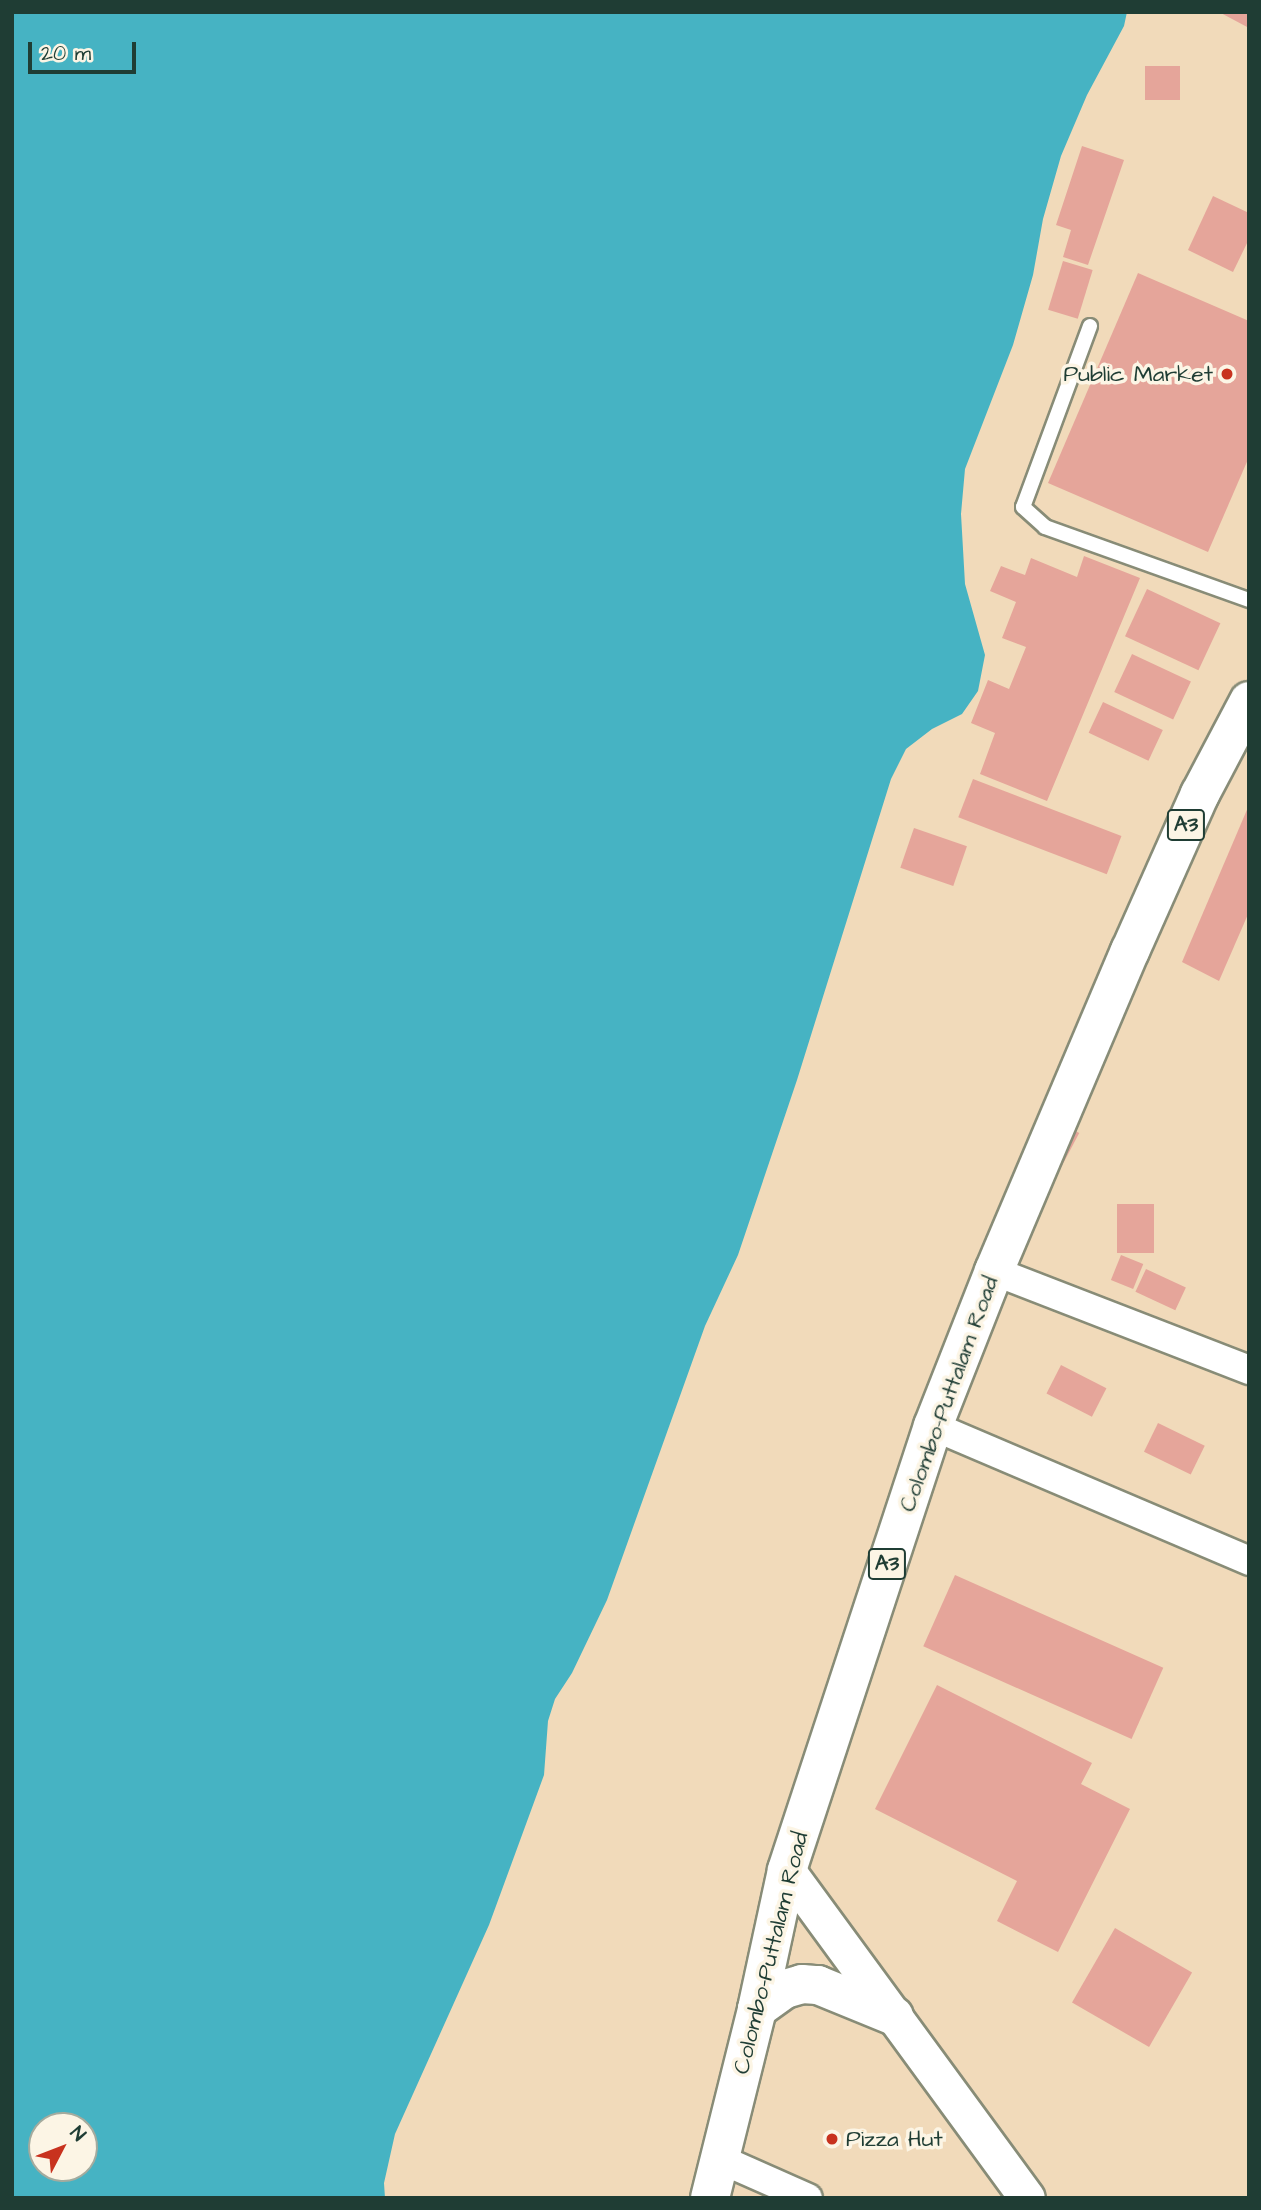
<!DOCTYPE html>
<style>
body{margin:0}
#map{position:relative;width:1261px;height:2210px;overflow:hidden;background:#f1daba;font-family:"Architects Daughter",sans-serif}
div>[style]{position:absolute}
.water>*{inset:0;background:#46b3c3}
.building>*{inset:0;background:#e5a59a;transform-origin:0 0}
.roads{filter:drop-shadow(2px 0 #888c77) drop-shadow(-2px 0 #888c77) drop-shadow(0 2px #888c77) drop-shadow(0 -2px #888c77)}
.service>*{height:14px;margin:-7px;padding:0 7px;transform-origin:7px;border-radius:7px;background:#fff}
.minor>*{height:28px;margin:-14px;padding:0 14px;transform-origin:14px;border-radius:14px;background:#fff}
.tertiary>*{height:35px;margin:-17.5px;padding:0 17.5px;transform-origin:17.5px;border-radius:17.5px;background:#fff}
.trunk>*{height:38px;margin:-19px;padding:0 19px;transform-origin:19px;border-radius:19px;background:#fff}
.dots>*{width:19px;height:19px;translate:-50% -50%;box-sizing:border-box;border:4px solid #fcf5e5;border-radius:50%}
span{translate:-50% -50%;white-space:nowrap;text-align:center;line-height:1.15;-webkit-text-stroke:7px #fcf5e5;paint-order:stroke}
.shield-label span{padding:2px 5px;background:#fcf5e5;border:2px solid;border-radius:5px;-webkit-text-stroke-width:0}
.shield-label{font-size:21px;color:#1f3d34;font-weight:700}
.poi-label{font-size:23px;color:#1f3d34}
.right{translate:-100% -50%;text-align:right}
.left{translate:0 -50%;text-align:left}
.street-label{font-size:23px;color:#1f3d34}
.frame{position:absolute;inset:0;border:14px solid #1f3d34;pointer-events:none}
.north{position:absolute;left:28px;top:2112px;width:70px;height:70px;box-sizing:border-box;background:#fcf5e5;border:2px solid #a4ab9e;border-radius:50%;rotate:48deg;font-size:19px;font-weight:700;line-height:28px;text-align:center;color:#1f3d34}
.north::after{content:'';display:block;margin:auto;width:24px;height:32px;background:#c8321e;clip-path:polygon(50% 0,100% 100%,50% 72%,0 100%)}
.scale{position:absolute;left:28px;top:42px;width:108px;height:32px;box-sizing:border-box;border:4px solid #1f3d34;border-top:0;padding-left:9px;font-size:21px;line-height:24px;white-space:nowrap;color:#1f3d34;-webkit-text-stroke:5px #fcf5e5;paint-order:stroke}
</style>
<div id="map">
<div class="water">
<i style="clip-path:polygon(evenodd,12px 12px,1127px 12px,1124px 26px,1087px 95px,1061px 156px,1043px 219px,1033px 275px,1013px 345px,965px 469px,961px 514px,965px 584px,985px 655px,978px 691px,962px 714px,932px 729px,906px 749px,891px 779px,797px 1080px,738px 1255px,705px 1326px,607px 1600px,572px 1673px,555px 1699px,548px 1721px,544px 1775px,489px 1925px,395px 2134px,384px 2183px,385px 2198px,12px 2198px,12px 12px,42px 2126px,84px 2126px,84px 2168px,42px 2168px,42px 2126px)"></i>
</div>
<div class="building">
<i style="clip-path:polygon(1219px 12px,1249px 12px,1249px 28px)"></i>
<i style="left:1145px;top:66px;width:35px;height:34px"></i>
<i style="clip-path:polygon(1082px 146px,1124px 160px,1088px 265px,1063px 257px,1071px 230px,1056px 225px)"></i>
<i style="clip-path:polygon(1213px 196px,1249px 213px,1249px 239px,1233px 272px,1188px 250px)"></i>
<i style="left:1063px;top:261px;width:31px;height:51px;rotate:17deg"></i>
<i style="clip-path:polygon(1138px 273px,1249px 321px,1249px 457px,1208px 552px,1048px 483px)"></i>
<i style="clip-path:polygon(1084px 556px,1140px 578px,1047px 801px,980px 774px,995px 733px,971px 723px,988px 680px,1009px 689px,1026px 647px,1002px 638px,1016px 602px,990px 591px,1001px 566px,1025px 575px,1031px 558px,1077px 577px)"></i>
<i style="left:1147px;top:589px;width:81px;height:52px;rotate:25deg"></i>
<i style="left:1132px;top:654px;width:65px;height:42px;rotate:25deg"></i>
<i style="left:1103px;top:702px;width:66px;height:34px;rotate:25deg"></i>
<i style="left:973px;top:779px;width:159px;height:41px;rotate:21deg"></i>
<i style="clip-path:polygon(1249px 805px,1249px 912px,1219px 981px,1182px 962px)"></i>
<i style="left:914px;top:828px;width:56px;height:42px;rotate:19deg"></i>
<i style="left:1066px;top:1126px;width:15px;height:48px;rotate:28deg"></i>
<i style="left:1117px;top:1204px;width:37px;height:49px"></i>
<i style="left:1121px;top:1255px;width:24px;height:27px;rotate:22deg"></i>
<i style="left:1146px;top:1269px;width:44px;height:25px;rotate:25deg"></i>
<i style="left:1061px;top:1365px;width:51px;height:32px;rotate:27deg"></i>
<i style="left:1158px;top:1423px;width:52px;height:32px;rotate:26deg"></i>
<i style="left:955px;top:1575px;width:228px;height:78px;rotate:24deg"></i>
<i style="clip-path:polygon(937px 1685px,1092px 1763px,1081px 1784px,1130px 1809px,1058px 1952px,997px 1921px,1017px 1881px,875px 1809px)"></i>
<i style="left:1115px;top:1928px;width:89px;height:86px;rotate:30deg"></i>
</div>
<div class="roads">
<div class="service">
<i style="left:1090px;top:326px;width:193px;rotate:110.3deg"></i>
<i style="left:1023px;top:507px;width:30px;rotate:42deg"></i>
<i style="left:1045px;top:527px;width:217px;rotate:19.7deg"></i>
</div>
<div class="minor">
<i style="left:994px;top:1271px;width:274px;rotate:21.2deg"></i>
<i style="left:933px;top:1426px;width:344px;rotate:23.1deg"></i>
<i style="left:720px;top:2159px;width:96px;rotate:23.9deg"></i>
</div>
<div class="tertiary">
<i style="left:787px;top:1870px;width:406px;rotate:53.8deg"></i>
</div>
<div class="trunk">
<i style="left:757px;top:2009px;width:34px;rotate:-36deg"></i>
<i style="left:785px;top:1989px;width:18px;rotate:-16deg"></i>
<i style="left:802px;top:1984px;width:16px;rotate:4deg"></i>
<i style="left:818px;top:1985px;width:82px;rotate:22.2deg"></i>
<i style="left:710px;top:2198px;width:195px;rotate:-76deg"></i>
<i style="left:757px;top:2009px;width:142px;rotate:-77.8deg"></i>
<i style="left:787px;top:1870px;width:467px;rotate:-71.8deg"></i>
<i style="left:933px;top:1426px;width:167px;rotate:-68.5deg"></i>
<i style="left:994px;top:1271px;width:348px;rotate:-67deg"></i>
<i style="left:1130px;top:951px;width:172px;rotate:-66deg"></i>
<i style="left:1200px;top:794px;width:105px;rotate:-62.2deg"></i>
</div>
</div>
<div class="dots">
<i style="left:1227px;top:374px;background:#c8321e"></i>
<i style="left:832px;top:2139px;background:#c8321e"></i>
</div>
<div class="shield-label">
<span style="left:1186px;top:825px">A3</span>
<span style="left:887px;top:1564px">A3</span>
</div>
<div class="poi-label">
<span class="right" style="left:1213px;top:374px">Public Market</span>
<span class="left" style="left:846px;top:2139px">Pizza Hut</span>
</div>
<div class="street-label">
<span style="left:949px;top:1394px;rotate:-70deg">Colombo-Puttalam Road</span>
<span style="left:771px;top:1953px;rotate:-76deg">Colombo-Puttalam Road</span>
</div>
<div class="frame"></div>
<div class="north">N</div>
<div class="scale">20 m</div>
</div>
